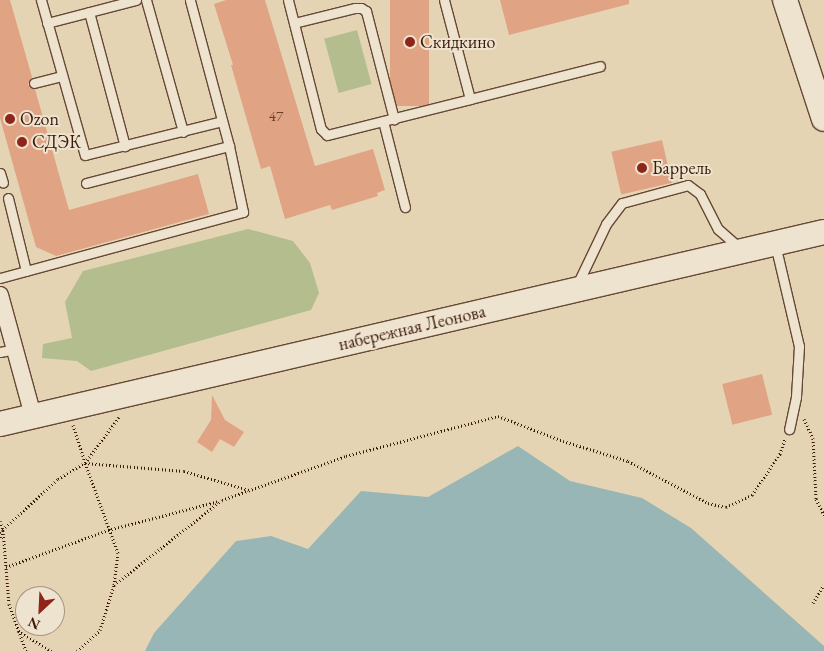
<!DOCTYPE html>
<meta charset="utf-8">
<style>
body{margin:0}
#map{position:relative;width:824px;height:651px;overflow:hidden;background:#e5d4b3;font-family:"EB Garamond",serif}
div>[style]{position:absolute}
.green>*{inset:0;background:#b3bd8e;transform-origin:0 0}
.water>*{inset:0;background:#99b6b6}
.building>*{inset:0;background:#e0a484;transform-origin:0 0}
.path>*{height:3px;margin-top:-1.5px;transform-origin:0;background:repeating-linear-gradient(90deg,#3b1a0b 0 1px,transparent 0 3.5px)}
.roads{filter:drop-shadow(1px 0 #664835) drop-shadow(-1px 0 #664835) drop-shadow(0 1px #664835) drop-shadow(0 -1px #664835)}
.service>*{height:9px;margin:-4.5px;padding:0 4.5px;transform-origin:4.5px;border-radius:4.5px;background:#eee3ce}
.minor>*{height:16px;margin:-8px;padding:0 8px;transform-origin:8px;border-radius:8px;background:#eee3ce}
.secondary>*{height:24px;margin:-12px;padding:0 12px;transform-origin:12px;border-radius:12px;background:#eee3ce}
.dots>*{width:14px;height:14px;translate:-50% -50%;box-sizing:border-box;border:2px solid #eee3ce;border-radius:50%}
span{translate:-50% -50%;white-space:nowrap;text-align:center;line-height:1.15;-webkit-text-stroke:4px #eee3ce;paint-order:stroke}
.number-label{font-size:15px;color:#643c29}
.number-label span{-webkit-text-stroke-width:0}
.poi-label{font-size:18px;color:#3b1a0b}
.left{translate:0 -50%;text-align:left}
.street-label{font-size:18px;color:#3b1a0b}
.north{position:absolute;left:15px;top:586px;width:50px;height:50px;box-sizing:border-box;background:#eee3ce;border:1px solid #a69380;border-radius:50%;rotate:205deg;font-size:14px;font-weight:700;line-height:20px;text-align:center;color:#3b1a0b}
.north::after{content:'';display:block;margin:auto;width:18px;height:22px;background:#8f2418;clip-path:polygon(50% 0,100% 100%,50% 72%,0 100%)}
</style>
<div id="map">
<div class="green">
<i style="left:357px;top:30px;width:56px;height:34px;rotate:75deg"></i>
<i style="clip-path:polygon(248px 229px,293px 241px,310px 263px,319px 293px,311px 310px,91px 371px,77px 361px,42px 358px,43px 344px,72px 338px,65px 302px,83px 271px)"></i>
</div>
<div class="water">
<i style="clip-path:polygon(518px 446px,570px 481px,642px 498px,691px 528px,824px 646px,824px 651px,145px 651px,154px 633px,236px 541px,271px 536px,308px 549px,361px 491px,428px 497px)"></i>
</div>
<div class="building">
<i style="clip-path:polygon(0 0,10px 0,32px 77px,28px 85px,35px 89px,69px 210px,198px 174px,209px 214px,56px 256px,36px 247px,0 118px)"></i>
<i style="clip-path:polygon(226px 0,265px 0,315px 166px,373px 149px,385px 190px,377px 193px,378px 196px,332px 210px,330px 205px,285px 219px,270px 166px,261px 169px,231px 65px,233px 65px,214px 4px)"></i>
<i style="left:390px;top:0;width:39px;height:106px"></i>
<i style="clip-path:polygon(500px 0,629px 0,629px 4px,509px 35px)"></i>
<i style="left:662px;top:140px;width:44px;height:52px;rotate:77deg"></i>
<i style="left:762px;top:374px;width:42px;height:41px;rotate:76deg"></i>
<i style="clip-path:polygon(212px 395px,225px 420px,244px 432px,234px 447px,220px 439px,212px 452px,197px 442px,211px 420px)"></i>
</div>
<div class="path">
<i style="left:804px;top:419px;width:21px;rotate:65deg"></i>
<i style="left:813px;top:438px;width:61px;rotate:87.2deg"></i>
<i style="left:816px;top:499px;width:18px;rotate:63deg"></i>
<i style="left:73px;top:425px;width:39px;rotate:72deg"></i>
<i style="left:0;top:521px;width:9px;rotate:72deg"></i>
<i style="left:3px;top:530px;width:9px;rotate:111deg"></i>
<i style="left:3px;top:530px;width:74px;rotate:85.4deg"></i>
<i style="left:9px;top:604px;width:50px;rotate:70.1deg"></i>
<i style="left:0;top:532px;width:79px;rotate:-42.4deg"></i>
<i style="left:58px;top:479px;width:31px;rotate:-31deg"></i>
<i style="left:85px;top:463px;width:99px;rotate:4.6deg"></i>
<i style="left:184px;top:471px;width:68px;rotate:16.3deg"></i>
<i style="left:6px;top:567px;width:109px;rotate:-19.9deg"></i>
<i style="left:108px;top:530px;width:115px;rotate:-14.6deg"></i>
<i style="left:114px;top:585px;width:137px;rotate:-38.2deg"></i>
<i style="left:222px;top:500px;width:132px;rotate:-19.5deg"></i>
<i style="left:346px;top:456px;width:157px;rotate:-14.7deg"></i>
<i style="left:498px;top:416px;width:70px;rotate:21deg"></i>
<i style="left:563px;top:441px;width:68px;rotate:17.1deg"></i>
<i style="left:628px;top:461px;width:90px;rotate:27.7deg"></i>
<i style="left:708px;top:503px;width:18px;rotate:13deg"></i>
<i style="left:726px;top:507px;width:29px;rotate:-25deg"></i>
<i style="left:752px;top:495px;width:50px;rotate:-55.7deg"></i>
<i style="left:780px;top:454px;width:16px;rotate:-72deg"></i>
<i style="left:813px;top:603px;width:21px;rotate:-59deg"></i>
<i style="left:18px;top:631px;width:39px;rotate:31deg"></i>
<i style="left:77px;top:651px;width:31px;rotate:-42deg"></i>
<i style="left:100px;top:630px;width:47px;rotate:-72.7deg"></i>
<i style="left:114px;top:585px;width:32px;rotate:-83deg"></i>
<i style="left:118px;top:553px;width:96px;rotate:-110.1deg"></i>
<i style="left:85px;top:463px;width:57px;rotate:-53.5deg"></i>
</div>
<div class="roads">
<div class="service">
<i style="left:41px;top:0;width:161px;rotate:74.2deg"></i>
<i style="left:85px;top:155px;width:141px;rotate:-13.9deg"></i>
<i style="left:146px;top:0;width:137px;rotate:74.3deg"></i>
<i style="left:288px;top:0;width:133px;rotate:75.7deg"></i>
<i style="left:321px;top:129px;width:8px;rotate:45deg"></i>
<i style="left:327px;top:135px;width:147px;rotate:-14.1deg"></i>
<i style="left:470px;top:99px;width:102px;rotate:-104.7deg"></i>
<i style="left:89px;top:12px;width:139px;rotate:75deg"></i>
<i style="left:47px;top:23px;width:92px;rotate:-14.5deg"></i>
<i style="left:294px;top:23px;width:63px;rotate:-13.8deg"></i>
<i style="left:355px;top:8px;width:6px"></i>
<i style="left:361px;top:8px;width:6px;rotate:31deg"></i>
<i style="left:366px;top:11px;width:112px;rotate:75.5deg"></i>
<i style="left:34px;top:83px;width:29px;rotate:-14deg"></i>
<i style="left:470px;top:99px;width:134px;rotate:-14.2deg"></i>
<i style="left:383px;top:121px;width:89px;rotate:75.7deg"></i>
<i style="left:0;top:173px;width:10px;rotate:73deg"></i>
<i style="left:86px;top:183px;width:148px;rotate:-14.5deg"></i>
<i style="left:8px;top:198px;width:75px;rotate:76.1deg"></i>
<i style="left:775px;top:244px;width:105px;rotate:76.8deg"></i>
<i style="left:799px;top:346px;width:51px;rotate:93.4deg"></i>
<i style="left:796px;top:397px;width:33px;rotate:102deg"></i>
<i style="left:0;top:278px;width:252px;rotate:-15.2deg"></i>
<i style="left:243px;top:212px;width:67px;rotate:-102deg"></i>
<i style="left:229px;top:146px;width:151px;rotate:-105deg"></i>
<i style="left:576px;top:287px;width:70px;rotate:-64.5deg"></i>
<i style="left:606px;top:224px;width:26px;rotate:-53deg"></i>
<i style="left:622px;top:203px;width:68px;rotate:-15.3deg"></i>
<i style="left:688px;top:185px;width:15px;rotate:37deg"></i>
<i style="left:700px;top:194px;width:39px;rotate:63deg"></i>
<i style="left:718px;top:229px;width:29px;rotate:41deg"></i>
<i style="left:0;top:352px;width:15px;rotate:-11deg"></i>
</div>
<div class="minor">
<i style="left:0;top:295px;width:125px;rotate:74.7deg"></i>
</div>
<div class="secondary">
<i style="left:785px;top:0;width:125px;rotate:71.9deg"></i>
<i style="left:0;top:424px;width:846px;rotate:-13.12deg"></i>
</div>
</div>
<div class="dots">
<i style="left:410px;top:42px;background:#8f2418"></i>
<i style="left:10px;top:119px;background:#8f2418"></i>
<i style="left:22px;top:142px;background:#8f2418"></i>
<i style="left:642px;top:168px;background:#8f2418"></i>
</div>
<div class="number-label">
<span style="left:276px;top:116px">47</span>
</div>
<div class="poi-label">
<span class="left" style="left:420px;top:42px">Скидкино</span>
<span class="left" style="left:20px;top:119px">Ozon</span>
<span class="left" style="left:32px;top:142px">СДЭК</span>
<span class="left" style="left:652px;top:168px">Баррель</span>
</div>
<div class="street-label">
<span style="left:412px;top:328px;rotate:-13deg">набережная Леонова</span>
</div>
<div class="north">N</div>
</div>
